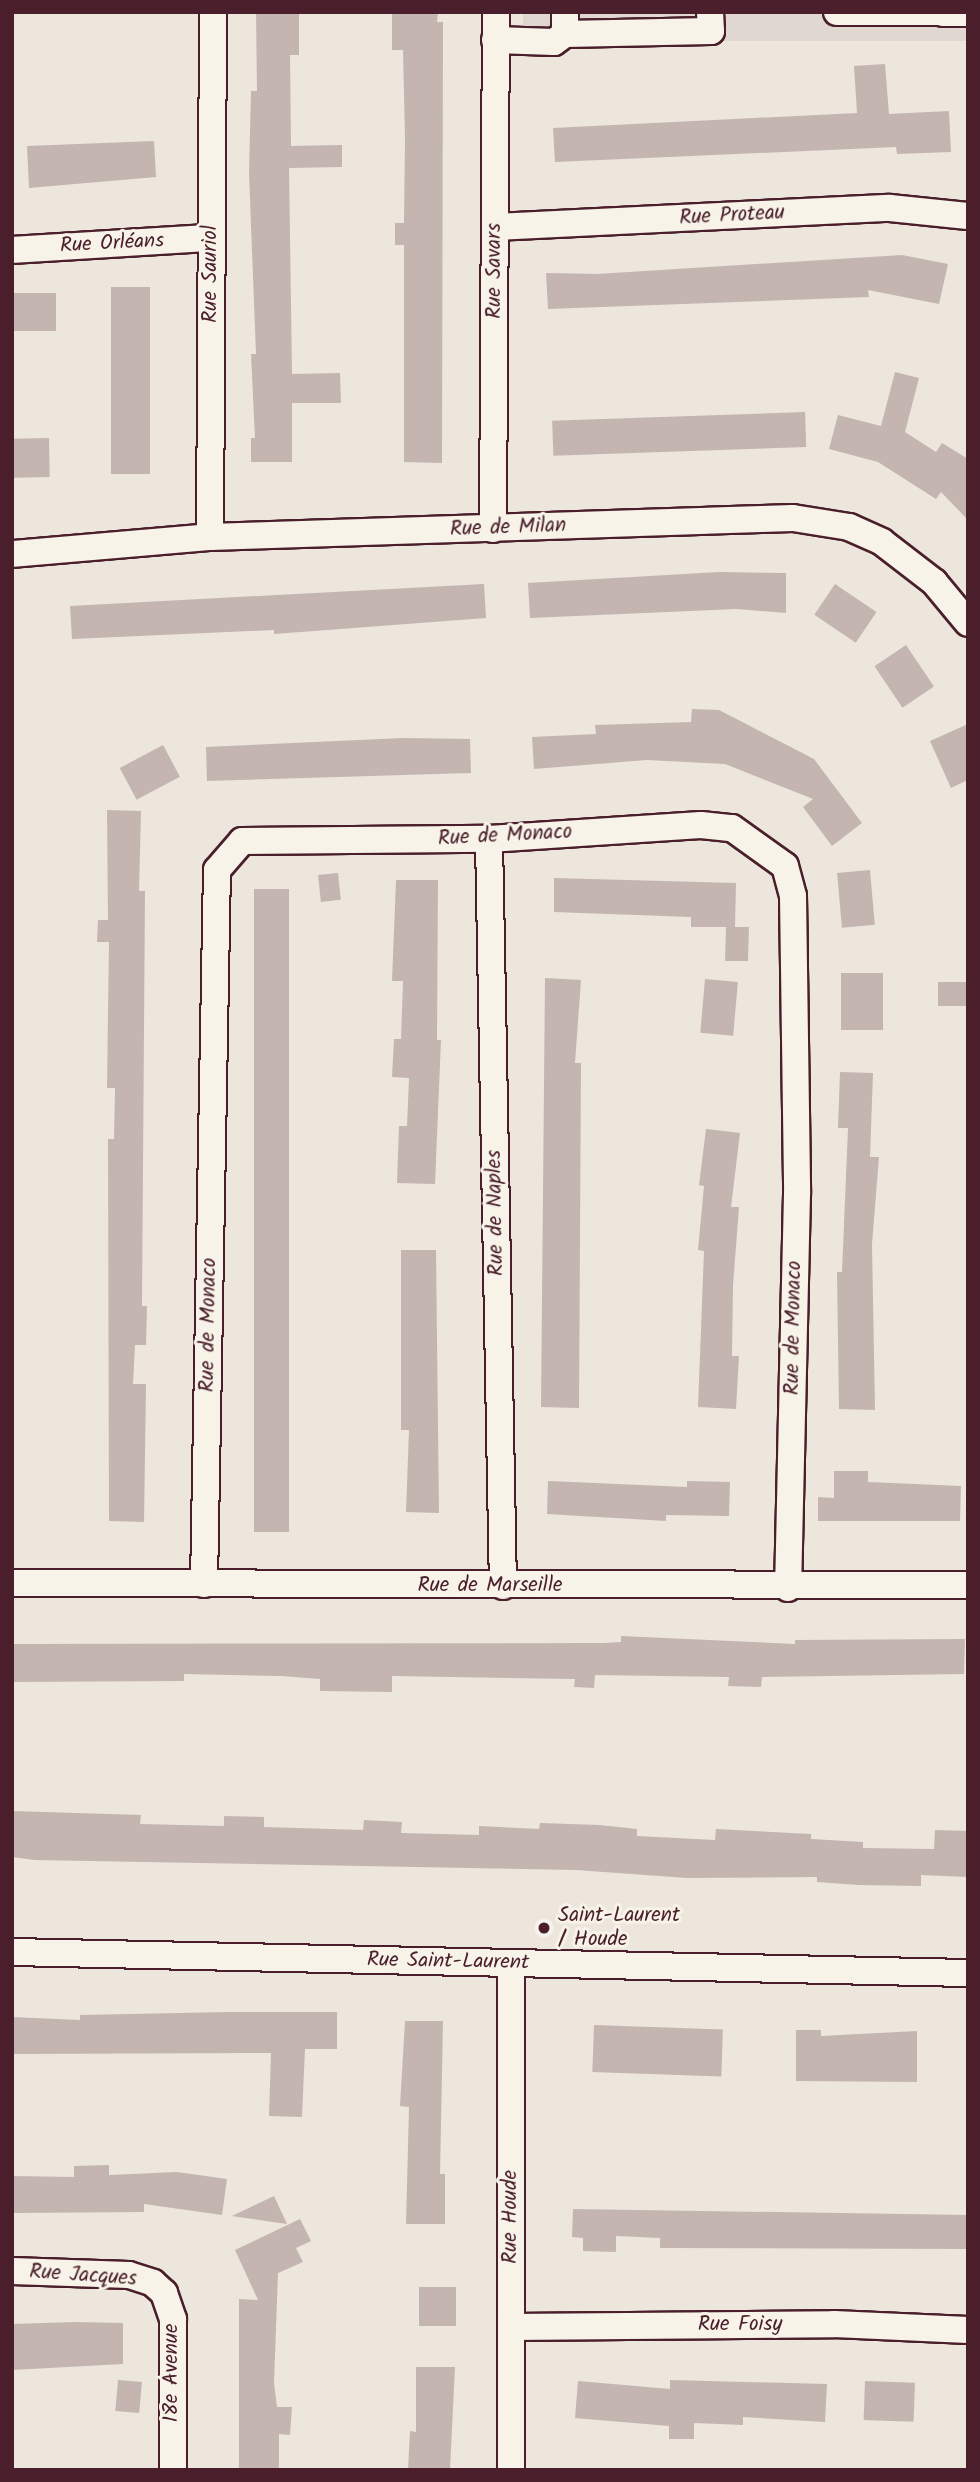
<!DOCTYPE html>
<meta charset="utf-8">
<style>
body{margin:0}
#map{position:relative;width:980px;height:2482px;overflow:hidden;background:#ece6dd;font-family:Kalam,sans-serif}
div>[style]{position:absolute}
.built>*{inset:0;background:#e0d7d0;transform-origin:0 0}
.building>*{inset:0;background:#c4b5b0;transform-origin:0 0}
.roads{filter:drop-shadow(2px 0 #4a1f2b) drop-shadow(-2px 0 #4a1f2b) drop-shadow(0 2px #4a1f2b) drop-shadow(0 -2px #4a1f2b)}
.minor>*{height:26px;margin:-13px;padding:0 13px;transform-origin:13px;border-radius:13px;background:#f7f3e8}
.dots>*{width:19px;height:19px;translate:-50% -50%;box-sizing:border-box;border:4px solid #f7f3e8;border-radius:50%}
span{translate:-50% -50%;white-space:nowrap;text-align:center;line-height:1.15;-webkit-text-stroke:6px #f7f3e8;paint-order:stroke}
.street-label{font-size:21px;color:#4a1f2b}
.poi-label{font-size:21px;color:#4a1f2b}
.left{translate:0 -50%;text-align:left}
.frame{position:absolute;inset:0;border:14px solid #4a1f2b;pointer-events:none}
</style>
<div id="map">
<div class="built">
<i style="left:523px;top:12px;width:445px;height:29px"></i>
</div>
<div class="building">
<i style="clip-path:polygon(256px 12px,299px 12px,299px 55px,290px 55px,291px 146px,342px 145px,342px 167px,289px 168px,292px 374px,340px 373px,341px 403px,292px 403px,292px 462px,251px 462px,251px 438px,255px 438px,251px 354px,256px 354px,249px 173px,251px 91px,257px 91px)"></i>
<i style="clip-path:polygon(392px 12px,438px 12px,437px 22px,443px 22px,442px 463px,404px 462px,404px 245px,395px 245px,395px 223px,404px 223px,405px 138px,403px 50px,392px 50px)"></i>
<i style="clip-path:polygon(885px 64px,889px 114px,949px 111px,951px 152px,897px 154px,896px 147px,555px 162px,553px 128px,857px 113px,854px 66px)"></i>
<i style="clip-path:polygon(154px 141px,156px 177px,29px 188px,27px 146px)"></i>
<i style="clip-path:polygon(902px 255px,948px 264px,939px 304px,868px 290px,869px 297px,548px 309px,546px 273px,597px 274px)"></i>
<i style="left:111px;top:287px;width:39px;height:187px"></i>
<i style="left:12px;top:293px;width:44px;height:38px"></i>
<i style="clip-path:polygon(895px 372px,919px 378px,905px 432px,936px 452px,942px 443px,968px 459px,968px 520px,941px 492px,936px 499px,878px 462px,829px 449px,838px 415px,881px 426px)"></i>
<i style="left:805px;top:412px;width:35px;height:253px;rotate:88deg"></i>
<i style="left:49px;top:438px;width:39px;height:37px;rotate:89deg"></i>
<i style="clip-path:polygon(719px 572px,786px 573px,786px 613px,736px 609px,530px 618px,528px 583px)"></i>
<i style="clip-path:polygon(484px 584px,486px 618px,274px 634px,274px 630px,72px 639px,70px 606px)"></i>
<i style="left:835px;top:584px;width:50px;height:37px;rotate:34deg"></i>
<i style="left:906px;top:645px;width:50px;height:38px;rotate:56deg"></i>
<i style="clip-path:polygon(692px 709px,719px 710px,814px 759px,862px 823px,832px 846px,803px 807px,813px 799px,725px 764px,647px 760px,534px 769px,532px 737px,596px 734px,595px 725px,691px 722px)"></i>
<i style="clip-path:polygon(968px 724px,968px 780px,951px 788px,930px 741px)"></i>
<i style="clip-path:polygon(403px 738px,470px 739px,471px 773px,207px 781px,206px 747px)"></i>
<i style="left:163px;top:745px;width:36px;height:49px;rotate:62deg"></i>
<i style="clip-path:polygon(107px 810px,141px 811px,139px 891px,145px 891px,142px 1306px,147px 1306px,146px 1345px,135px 1345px,133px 1384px,146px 1384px,144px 1522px,109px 1521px,108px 1139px,114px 1139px,115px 1088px,107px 1088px,109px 942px,97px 942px,98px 920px,108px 920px)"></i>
<i style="left:870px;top:870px;width:55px;height:33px;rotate:85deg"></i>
<i style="left:338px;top:873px;width:27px;height:20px;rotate:84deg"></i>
<i style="clip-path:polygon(554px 878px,736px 883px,735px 927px,749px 927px,748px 961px,725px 961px,726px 927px,691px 927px,691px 917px,554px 912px)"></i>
<i style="clip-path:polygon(396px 880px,438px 880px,437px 1040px,441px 1040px,435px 1184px,397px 1183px,399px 1126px,407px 1126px,409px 1078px,392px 1077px,394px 1039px,401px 1039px,403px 981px,392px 981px)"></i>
<i style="left:289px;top:889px;width:643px;height:35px;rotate:90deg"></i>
<i style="left:841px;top:973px;width:42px;height:57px"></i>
<i style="clip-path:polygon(545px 978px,581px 980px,575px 1063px,581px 1063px,579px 1408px,541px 1407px)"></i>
<i style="left:705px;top:979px;width:33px;height:54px;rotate:5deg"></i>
<i style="left:968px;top:982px;width:24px;height:30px;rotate:90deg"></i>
<i style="clip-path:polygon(840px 1072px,873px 1073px,870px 1157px,879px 1157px,872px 1244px,875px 1410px,839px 1409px,837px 1272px,842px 1272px,848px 1128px,838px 1128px)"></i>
<i style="clip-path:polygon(706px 1129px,740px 1133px,731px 1207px,739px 1207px,733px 1285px,732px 1356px,739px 1356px,736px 1409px,698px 1407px,704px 1251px,698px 1250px,704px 1186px,699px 1185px)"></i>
<i style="clip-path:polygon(401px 1250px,436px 1250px,439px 1513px,406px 1512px,409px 1430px,401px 1430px)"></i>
<i style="clip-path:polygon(834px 1471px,868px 1471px,868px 1482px,961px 1486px,960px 1521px,818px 1521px,818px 1497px,834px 1498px)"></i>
<i style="clip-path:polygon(548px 1481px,687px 1487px,687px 1481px,730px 1482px,729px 1516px,666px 1515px,666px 1521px,547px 1514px)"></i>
<i style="clip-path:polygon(621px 1636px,795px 1644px,795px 1640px,965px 1639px,964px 1674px,762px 1677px,761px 1687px,728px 1686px,729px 1677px,595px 1675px,594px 1688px,574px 1687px,575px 1679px,392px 1676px,392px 1692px,320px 1691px,320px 1679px,281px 1676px,184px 1674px,184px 1681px,12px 1682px,12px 1644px,603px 1643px,621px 1642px)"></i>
<i style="clip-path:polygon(12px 1811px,141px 1815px,140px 1824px,224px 1826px,224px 1816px,264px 1817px,264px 1827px,363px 1830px,364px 1820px,402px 1822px,401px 1833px,479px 1835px,479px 1826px,539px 1829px,540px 1823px,599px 1825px,637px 1829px,637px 1836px,715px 1840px,716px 1829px,811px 1834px,811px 1839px,863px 1842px,863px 1848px,934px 1849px,935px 1830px,968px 1831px,968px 1877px,921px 1875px,921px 1886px,858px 1885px,817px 1882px,817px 1877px,687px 1878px,576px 1870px,34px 1860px,12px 1857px)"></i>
<i style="clip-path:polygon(227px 2012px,337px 2012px,337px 2049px,305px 2049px,302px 2117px,269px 2116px,271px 2053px,12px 2054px,12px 2017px,80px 2020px,80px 2015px)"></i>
<i style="clip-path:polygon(405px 2021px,443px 2021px,440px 2174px,445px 2174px,445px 2224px,406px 2224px,409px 2107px,400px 2106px)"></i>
<i style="left:594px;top:2025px;width:129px;height:47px;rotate:2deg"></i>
<i style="clip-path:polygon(796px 2030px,821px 2030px,821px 2036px,917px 2031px,917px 2082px,796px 2081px)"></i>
<i style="clip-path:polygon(109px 2165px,109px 2175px,177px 2172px,227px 2179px,222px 2215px,144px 2204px,144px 2212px,12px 2213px,12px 2176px,74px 2177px,74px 2166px)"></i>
<i style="clip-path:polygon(274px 2196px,287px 2224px,232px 2216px)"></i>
<i style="clip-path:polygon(573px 2209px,968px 2215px,968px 2249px,660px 2248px,660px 2238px,616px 2236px,616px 2252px,583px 2251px,583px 2238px,572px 2237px)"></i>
<i style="clip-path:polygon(300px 2219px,311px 2241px,296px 2248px,303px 2262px,278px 2273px,274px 2383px,277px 2407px,292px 2407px,290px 2435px,279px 2434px,279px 2470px,239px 2470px,239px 2299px,258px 2300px,235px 2250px)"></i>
<i style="left:419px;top:2287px;width:37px;height:39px"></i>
<i style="clip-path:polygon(74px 2322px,123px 2323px,123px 2364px,12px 2370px,12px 2324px)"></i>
<i style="clip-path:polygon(416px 2367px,455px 2367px,450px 2470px,408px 2470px,410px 2431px,416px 2432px)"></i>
<i style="left:118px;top:2380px;width:24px;height:31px;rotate:5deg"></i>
<i style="clip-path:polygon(670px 2380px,827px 2384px,825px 2422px,743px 2417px,743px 2425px,694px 2423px,694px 2439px,669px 2439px,669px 2426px,575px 2418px,578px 2381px,670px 2389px)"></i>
<i style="left:865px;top:2381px;width:50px;height:39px;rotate:2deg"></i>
</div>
<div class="roads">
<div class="minor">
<i style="left:565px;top:12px;width:22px;rotate:90deg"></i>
<i style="left:565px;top:34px;width:146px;rotate:-1.2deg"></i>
<i style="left:711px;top:31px;width:19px;rotate:-93deg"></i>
<i style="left:837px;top:12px;width:106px"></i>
<i style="left:943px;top:13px;width:25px"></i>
<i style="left:495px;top:40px;width:59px;rotate:1.9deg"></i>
<i style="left:554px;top:42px;width:14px;rotate:-36deg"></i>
<i style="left:495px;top:227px;width:395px;rotate:-2.8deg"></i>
<i style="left:890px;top:208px;width:78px;rotate:5.9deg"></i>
<i style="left:12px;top:250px;width:199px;rotate:-3.5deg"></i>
<i style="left:493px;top:529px;width:517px;rotate:-89.67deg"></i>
<i style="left:210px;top:537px;width:525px;rotate:-89.67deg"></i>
<i style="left:12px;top:554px;width:199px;rotate:-4.9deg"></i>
<i style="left:210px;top:537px;width:583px;rotate:-1.87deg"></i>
<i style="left:793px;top:518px;width:57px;rotate:9.1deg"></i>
<i style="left:849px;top:527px;width:36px;rotate:24deg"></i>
<i style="left:882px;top:542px;width:66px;rotate:37.6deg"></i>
<i style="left:934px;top:582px;width:53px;rotate:50.3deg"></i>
<i style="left:489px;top:839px;width:747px;rotate:88.93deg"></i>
<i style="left:12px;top:1583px;width:956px;rotate:0.12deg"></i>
<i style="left:204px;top:1584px;width:714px;rotate:-88.96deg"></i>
<i style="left:217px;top:870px;width:38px;rotate:-49deg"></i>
<i style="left:242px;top:841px;width:247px;rotate:-0.5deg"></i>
<i style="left:489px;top:839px;width:212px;rotate:-3.8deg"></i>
<i style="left:701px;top:825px;width:31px;rotate:6deg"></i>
<i style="left:732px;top:828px;width:65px;rotate:35.6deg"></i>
<i style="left:785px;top:866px;width:31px;rotate:75deg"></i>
<i style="left:793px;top:896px;width:298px;rotate:89.2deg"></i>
<i style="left:797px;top:1194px;width:394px;rotate:91.3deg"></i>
<i style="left:12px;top:1952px;width:956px;rotate:1.26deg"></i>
<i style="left:511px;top:1963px;width:507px;rotate:90deg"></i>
<i style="left:12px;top:2271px;width:117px;rotate:2deg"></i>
<i style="left:129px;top:2275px;width:25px;rotate:18deg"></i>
<i style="left:153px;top:2283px;width:15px;rotate:42deg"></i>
<i style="left:164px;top:2293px;width:28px;rotate:71deg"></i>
<i style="left:173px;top:2319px;width:151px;rotate:90deg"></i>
<i style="left:511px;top:2327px;width:323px;rotate:-0.5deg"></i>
<i style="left:834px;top:2324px;width:134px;rotate:2.6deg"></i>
</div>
</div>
<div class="dots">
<i style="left:544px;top:1928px;background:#4a1f2b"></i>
</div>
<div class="street-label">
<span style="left:732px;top:216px;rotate:-3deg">Rue Proteau</span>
<span style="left:112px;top:244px;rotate:-3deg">Rue Orléans</span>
<span style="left:495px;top:271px;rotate:-90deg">Rue Savars</span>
<span style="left:211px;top:274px;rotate:-90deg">Rue Sauriol</span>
<span style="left:508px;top:528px;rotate:-2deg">Rue de Milan</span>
<span style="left:505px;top:836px;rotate:-3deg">Rue de Monaco</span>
<span style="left:496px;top:1213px;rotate:-91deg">Rue de Naples</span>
<span style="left:209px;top:1325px;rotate:-89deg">Rue de Monaco</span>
<span style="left:794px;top:1328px;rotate:-89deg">Rue de Monaco</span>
<span style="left:490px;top:1586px">Rue de Marseille</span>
<span style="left:448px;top:1962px;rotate:1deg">Rue Saint-Laurent</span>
<span style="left:511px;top:2217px;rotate:-90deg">Rue Houde</span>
<span style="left:83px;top:2276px;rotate:4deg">Rue Jacques</span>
<span style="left:740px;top:2325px">Rue Foisy</span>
<span style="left:172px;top:2373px;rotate:-90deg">18e Avenue</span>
</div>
<div class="poi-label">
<span class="left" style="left:558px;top:1928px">Saint-Laurent<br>/ Houde</span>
</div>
<div class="frame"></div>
</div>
